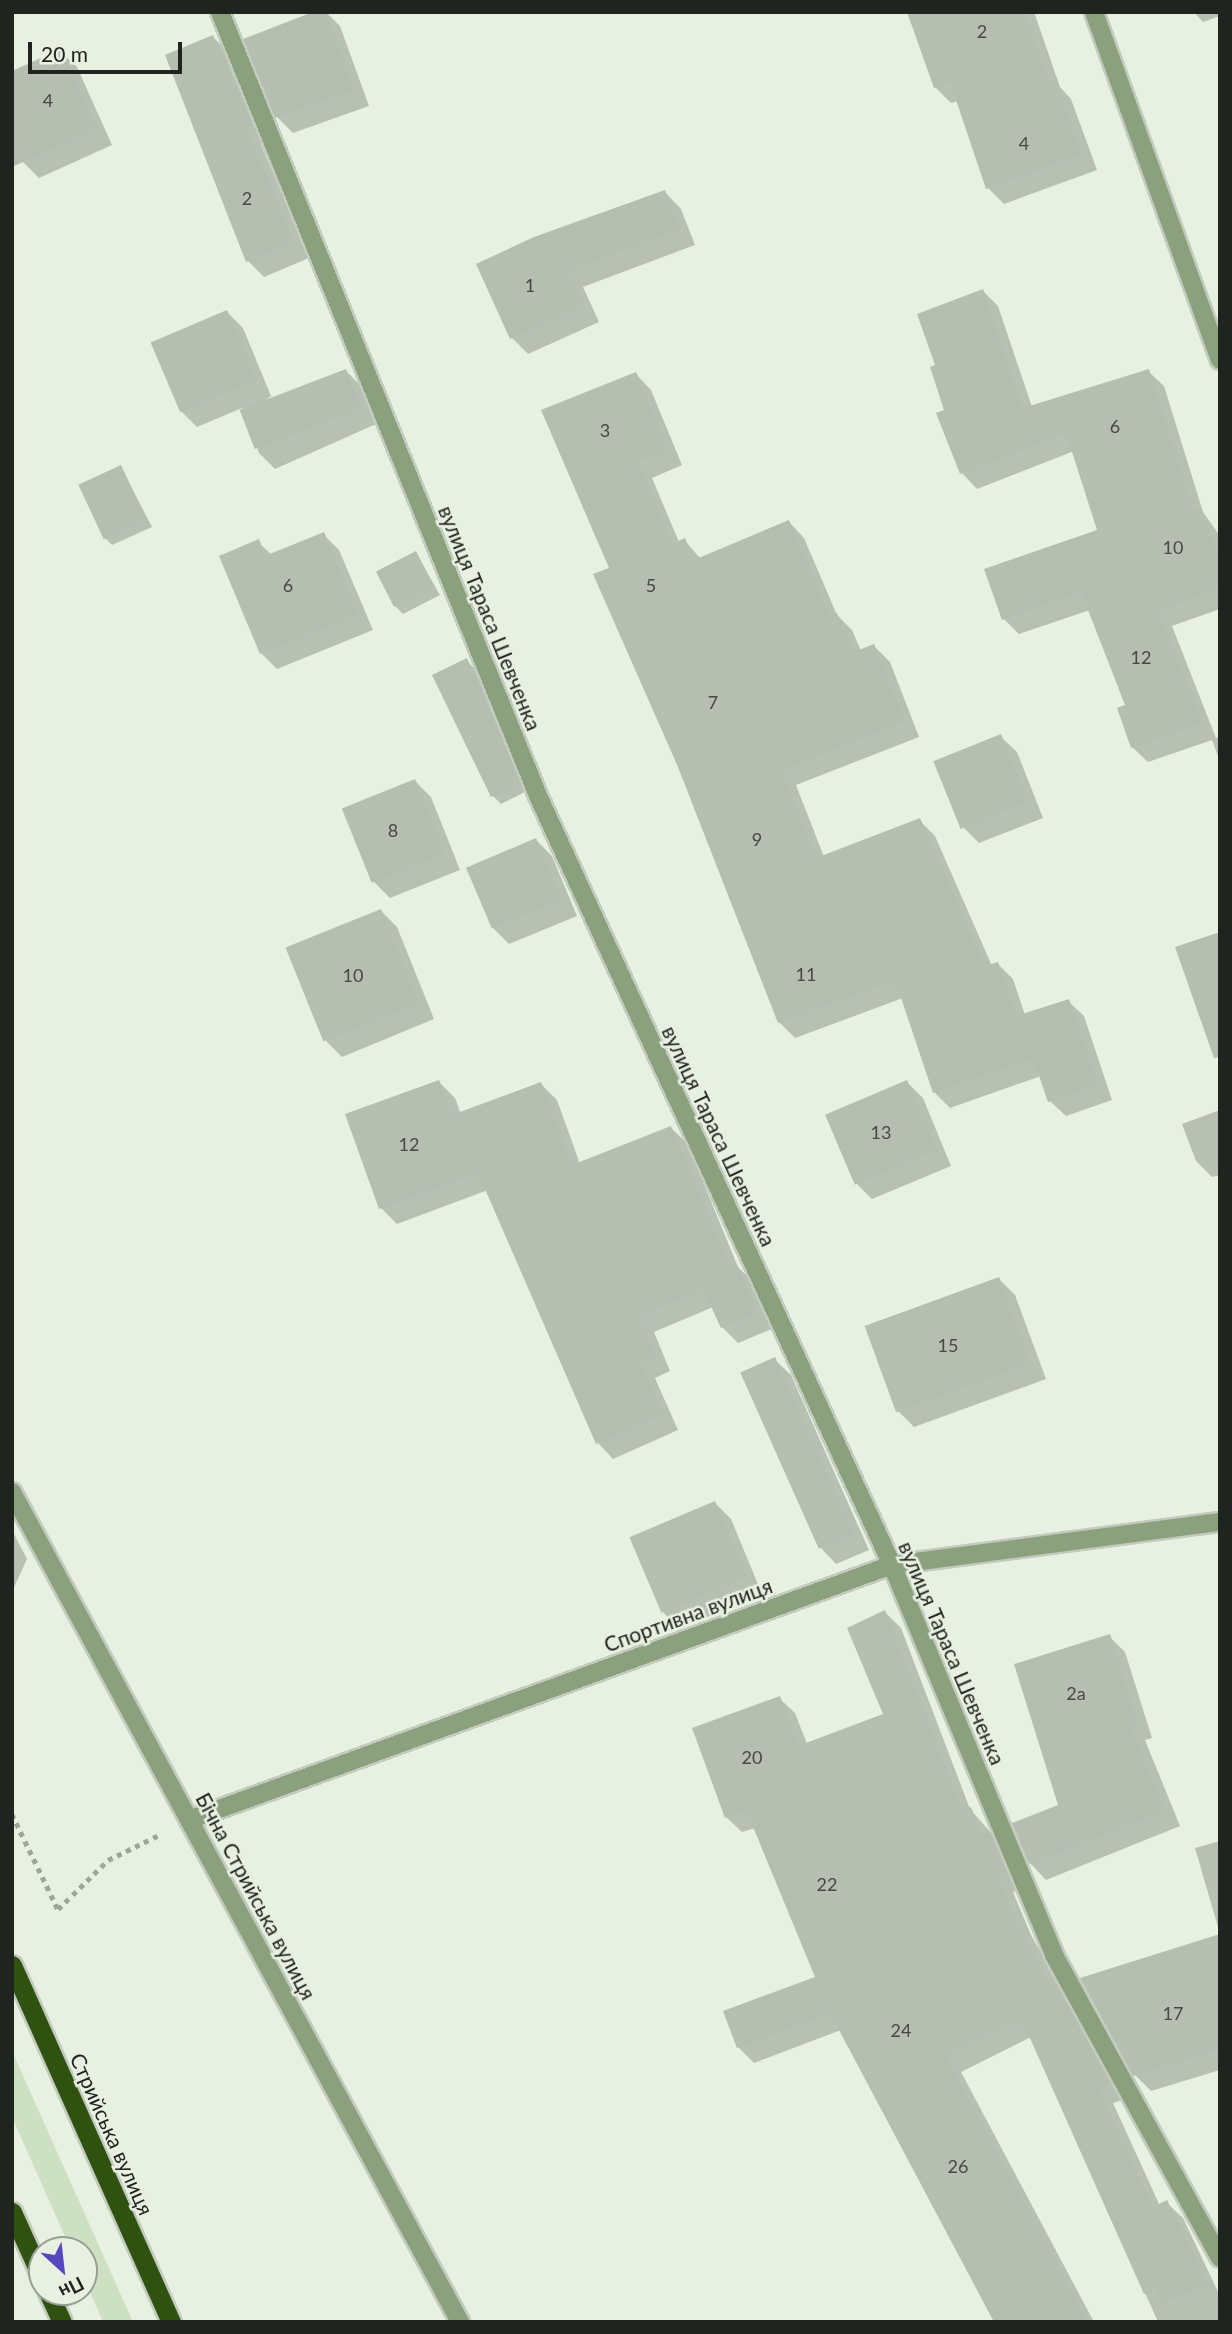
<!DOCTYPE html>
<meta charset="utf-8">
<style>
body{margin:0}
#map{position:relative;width:1232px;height:2334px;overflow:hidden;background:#e7f0e1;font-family:Lato,sans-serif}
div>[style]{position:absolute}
.green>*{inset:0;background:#cde0c1}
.shadow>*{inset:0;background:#0003}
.building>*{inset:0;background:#b5beb0;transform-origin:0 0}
.path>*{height:4.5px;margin-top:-2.25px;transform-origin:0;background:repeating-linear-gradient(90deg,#9ea59a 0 5px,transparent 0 10px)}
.roads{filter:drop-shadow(2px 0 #c3cbbe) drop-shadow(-2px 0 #c3cbbe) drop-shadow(0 2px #c3cbbe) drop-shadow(0 -2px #c3cbbe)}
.minor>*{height:18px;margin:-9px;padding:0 9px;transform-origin:9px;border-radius:9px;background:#8ba07d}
.trunk>*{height:19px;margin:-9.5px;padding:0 9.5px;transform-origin:9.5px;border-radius:9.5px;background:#305210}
span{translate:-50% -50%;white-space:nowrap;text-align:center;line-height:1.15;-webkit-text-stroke:5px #e7f0e1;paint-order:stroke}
.number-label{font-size:18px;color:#454a42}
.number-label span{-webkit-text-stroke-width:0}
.street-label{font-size:21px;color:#20241e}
.frame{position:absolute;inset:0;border:14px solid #20241e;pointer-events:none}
.north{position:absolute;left:28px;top:2236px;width:70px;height:70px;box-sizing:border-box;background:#e7f0e1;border:2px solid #979e93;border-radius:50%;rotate:153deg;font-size:19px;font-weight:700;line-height:28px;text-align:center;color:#20241e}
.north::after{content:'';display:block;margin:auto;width:24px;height:32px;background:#5647bf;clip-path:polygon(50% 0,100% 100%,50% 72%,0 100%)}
.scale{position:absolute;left:28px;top:42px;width:154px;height:32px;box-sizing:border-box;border:4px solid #20241e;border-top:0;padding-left:9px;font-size:21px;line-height:24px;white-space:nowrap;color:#20241e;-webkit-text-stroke:5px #e7f0e1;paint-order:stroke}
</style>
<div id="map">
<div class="green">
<i style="clip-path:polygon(12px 2051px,133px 2322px,103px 2322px,84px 2278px,84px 2250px,71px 2250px,12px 2117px)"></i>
</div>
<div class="shadow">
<i style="clip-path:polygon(326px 12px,340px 26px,369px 106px,293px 133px,277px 117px)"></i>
<i style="clip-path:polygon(909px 12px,1034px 12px,1060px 87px,1071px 99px,1097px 170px,1004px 204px,988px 188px,958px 101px,951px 103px,935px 87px)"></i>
<i style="clip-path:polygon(1194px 12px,1220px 12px,1220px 16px,1203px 22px)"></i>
<i style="clip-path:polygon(213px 37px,229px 53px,269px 142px,261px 145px,309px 258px,264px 277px,248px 261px)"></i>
<i style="clip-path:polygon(60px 51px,77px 67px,112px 145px,39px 178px,23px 162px,12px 139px)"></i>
<i style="clip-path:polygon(665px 192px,681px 209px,695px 245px,583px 287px,599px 322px,528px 354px,512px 338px,478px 265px)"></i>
<i style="clip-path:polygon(983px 291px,998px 306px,1032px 407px,1148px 371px,1164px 386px,1203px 512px,1220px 536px,1220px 609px,1172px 626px,1216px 738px,1220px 736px,1220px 762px,1212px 740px,1148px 762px,1132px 747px,1128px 706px,1090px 610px,1019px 634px,1004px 619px,1099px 531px,1074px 451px,977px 489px,962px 473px,938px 366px)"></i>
<i style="clip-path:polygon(227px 312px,243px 328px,271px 396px,260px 404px,346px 371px,362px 387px,376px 424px,275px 469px,259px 453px,242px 408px,197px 427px,181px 411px)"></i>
<i style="clip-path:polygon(636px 374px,651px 390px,682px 465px,652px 478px,679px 542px,684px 540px,701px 559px,789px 522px,804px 538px,837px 615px,852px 630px,861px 651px,874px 646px,890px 662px,919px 737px,796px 785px,824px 857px,919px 820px,935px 836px,992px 966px,998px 964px,1013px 979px,1025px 1015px,1068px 1001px,1084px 1016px,1112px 1100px,1066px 1116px,1050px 1101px,1041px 1076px,950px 1108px,934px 1092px,903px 998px,795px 1038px,779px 1022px,611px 569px)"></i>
<i style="clip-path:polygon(121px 467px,152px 527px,112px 545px,104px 537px)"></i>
<i style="clip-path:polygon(323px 534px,339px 550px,373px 630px,277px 669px,261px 653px,258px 542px,272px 555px)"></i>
<i style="clip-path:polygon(416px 553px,440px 595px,403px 614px,395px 606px)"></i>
<i style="clip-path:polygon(467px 661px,474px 668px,527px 791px,501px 804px,493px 796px)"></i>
<i style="clip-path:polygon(1000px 736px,1017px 752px,1043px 818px,979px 843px,963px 827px)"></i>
<i style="clip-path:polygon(415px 781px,431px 797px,460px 870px,390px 898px,374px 882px)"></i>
<i style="clip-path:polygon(536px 840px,552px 856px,577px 916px,509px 944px,493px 928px)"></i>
<i style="clip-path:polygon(381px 911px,397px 927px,434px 1019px,342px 1057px,326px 1041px)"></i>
<i style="clip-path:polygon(439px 1082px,455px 1098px,461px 1114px,541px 1084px,557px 1100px,580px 1164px,671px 1128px,687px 1143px,738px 1267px,752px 1281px,772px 1329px,738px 1343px,722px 1327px,713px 1307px,654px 1332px,670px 1371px,655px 1378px,678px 1430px,613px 1459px,598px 1443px,488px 1190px,397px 1224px,381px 1208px)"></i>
<i style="clip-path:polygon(907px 1082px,923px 1098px,951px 1166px,872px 1199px,856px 1183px)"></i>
<i style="clip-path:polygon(1220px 1110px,1220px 1175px,1212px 1177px,1196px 1161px,1182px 1124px)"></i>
<i style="clip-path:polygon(999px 1279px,1015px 1295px,1046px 1379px,914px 1427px,897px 1410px)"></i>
<i style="clip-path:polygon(774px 1359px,791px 1375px,869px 1550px,836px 1564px,820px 1547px)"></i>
<i style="clip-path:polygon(715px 1503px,731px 1519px,762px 1594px,679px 1629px,663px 1612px,631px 1537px)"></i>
<i style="clip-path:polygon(12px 1530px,27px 1559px,12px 1592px)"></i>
<i style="clip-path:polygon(885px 1612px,901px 1628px,970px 1809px,1006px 1850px,1022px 1889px,1013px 1892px,1031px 1935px,1125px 2099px,1113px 2103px,1160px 2206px,1167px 2203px,1183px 2218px,1220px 2296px,1220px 2322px,1158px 2322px,1031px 2037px,961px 2072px,1094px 2322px,996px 2322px,841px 2030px,754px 2063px,738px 2047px,817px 1978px,755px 1828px,742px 1832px,726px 1817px,779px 1698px,795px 1713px,807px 1744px,886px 1715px)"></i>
<i style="clip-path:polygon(1109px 1636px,1125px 1652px,1152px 1738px,1145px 1740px,1180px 1826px,1046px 1880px,1030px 1863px,1060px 1806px)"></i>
<i style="clip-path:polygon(1220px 1841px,1220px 1934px,1195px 1848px)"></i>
<i style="clip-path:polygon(1220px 1936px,1220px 2070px,1151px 2091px,1135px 2075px)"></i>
</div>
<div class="building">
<i style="clip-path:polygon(313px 12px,326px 12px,354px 90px,275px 118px,243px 39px)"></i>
<i style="clip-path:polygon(907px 12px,1024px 12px,1049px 83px,1056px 81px,1082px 154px,986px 189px,950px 82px,934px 88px)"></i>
<i style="clip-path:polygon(213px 35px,254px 126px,246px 129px,294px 242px,246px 262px,165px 55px)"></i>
<i style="clip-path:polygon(61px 49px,97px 128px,12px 167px,12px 71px)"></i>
<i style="clip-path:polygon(665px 190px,680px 229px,568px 271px,584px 305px,510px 339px,476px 264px,534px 237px)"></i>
<i style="clip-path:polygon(983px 289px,1023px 408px,1149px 369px,1193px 510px,1200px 507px,1220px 561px,1220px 588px,1158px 611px,1202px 723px,1131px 748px,1117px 708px,1125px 705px,1081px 592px,1002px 620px,984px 569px,1097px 530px,1066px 433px,960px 474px,936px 413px,944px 410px,930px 367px,935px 365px,917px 314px)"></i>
<i style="left:227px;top:310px;width:76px;height:83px;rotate:67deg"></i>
<i style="left:346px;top:369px;width:42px;height:114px;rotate:69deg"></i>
<i style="clip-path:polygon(636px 372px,668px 450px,638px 462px,672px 544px,685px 538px,694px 560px,789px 520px,830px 616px,837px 613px,854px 652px,874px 644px,905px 721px,782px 770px,816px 858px,920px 818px,985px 966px,998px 962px,1016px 1016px,1069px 999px,1098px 1084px,1048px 1102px,1033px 1058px,933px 1093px,895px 980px,778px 1023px,678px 767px,593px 574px,609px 568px,541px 410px)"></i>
<i style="left:121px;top:465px;width:60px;height:47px;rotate:65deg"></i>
<i style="clip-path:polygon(324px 532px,358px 614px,260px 654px,219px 556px,259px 539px,265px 556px)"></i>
<i style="left:416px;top:551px;width:40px;height:45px;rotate:63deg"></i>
<i style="clip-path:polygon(467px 658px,521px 783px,491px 797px,432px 675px)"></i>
<i style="left:1001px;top:734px;width:73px;height:73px;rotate:68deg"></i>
<i style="left:415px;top:779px;width:80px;height:79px;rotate:68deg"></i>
<i style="left:536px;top:838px;width:66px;height:76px;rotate:67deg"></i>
<i style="left:381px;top:909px;width:101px;height:103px;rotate:68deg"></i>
<i style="clip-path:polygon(1220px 932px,1220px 1057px,1214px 1058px,1175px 947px)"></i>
<i style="clip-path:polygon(439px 1080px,452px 1115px,541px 1082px,572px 1165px,671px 1126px,730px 1266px,737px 1264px,757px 1313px,721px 1328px,703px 1289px,639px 1316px,655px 1355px,640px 1362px,664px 1414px,596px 1444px,478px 1173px,379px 1209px,345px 1114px)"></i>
<i style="left:907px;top:1080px;width:76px;height:89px;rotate:67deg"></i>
<i style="left:999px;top:1277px;width:92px;height:143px;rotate:70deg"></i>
<i style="left:775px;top:1357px;width:193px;height:38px;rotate:66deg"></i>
<i style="left:715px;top:1501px;width:82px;height:93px;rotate:67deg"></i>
<i style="clip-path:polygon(885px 1610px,962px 1811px,971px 1807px,982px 1835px,990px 1832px,1008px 1873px,999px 1876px,1015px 1918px,1051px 1987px,1058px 1985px,1111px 2083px,1098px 2087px,1153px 2207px,1167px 2200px,1207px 2283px,1162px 2304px,1155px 2288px,1144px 2294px,1021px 2018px,946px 2056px,1088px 2322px,994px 2322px,830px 2013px,737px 2048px,723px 2011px,815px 1977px,746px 1810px,725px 1818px,692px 1728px,780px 1696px,798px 1746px,883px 1714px,847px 1628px)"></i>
<i style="clip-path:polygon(1110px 1634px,1137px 1722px,1130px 1724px,1165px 1810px,1029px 1864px,1012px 1823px,1058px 1805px,1014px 1664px)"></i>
<i style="clip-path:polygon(1220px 1934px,1220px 2049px,1133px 2076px,1080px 1978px)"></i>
</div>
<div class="path">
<i style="left:12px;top:1814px;width:106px;rotate:64.2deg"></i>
<i style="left:58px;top:1909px;width:70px;rotate:-44.4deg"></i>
<i style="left:108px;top:1860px;width:55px;rotate:-26.1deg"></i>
</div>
<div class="roads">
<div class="minor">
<i style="left:220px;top:12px;width:848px;rotate:67.91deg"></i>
<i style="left:539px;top:798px;width:844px;rotate:65.29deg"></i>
<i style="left:892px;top:1565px;width:422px;rotate:67.4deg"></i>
<i style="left:1054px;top:1955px;width:345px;rotate:61.3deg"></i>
<i style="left:1094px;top:12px;width:370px;rotate:70.1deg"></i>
<i style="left:12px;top:1492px;width:943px;rotate:61.64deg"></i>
<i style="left:189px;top:1820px;width:748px;rotate:-19.94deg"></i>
<i style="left:892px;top:1565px;width:331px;rotate:-7.5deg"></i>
</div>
<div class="trunk">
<i style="left:12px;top:1965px;width:391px;rotate:66deg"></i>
<i style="left:12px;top:2212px;width:72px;rotate:65.6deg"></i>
<i style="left:48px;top:2292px;width:33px;rotate:65deg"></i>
</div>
</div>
<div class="number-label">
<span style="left:982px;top:31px">2</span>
<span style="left:48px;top:100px">4</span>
<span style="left:1024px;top:143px">4</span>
<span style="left:247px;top:198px">2</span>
<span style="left:530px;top:285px">1</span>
<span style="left:1115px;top:426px">6</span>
<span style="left:605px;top:430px">3</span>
<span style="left:1173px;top:547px">10</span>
<span style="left:288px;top:585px">6</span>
<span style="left:651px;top:585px">5</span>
<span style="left:1141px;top:657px">12</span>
<span style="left:713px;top:702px">7</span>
<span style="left:393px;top:830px">8</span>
<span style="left:757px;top:839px">9</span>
<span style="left:806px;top:974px">11</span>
<span style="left:353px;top:975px">10</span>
<span style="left:881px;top:1132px">13</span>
<span style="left:409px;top:1144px">12</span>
<span style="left:948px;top:1345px">15</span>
<span style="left:1076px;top:1693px">2а</span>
<span style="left:752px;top:1757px">20</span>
<span style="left:827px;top:1884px">22</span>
<span style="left:1173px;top:2013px">17</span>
<span style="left:901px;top:2030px">24</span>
<span style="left:958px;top:2166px">26</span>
</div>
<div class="street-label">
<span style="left:490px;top:618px;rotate:68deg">вулиця Тараса Шевченка</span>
<span style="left:719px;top:1136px;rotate:65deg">вулиця Тараса Шевченка</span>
<span style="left:688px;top:1615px;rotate:-20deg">Спортивна вулиця</span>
<span style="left:952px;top:1653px;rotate:67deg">вулиця Тараса Шевченка</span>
<span style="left:256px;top:1896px;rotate:62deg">Бічна Стрийська вулиця</span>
<span style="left:112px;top:2134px;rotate:66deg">Стрийська вулиця</span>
</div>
<div class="frame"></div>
<div class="north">Пн</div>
<div class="scale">20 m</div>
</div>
